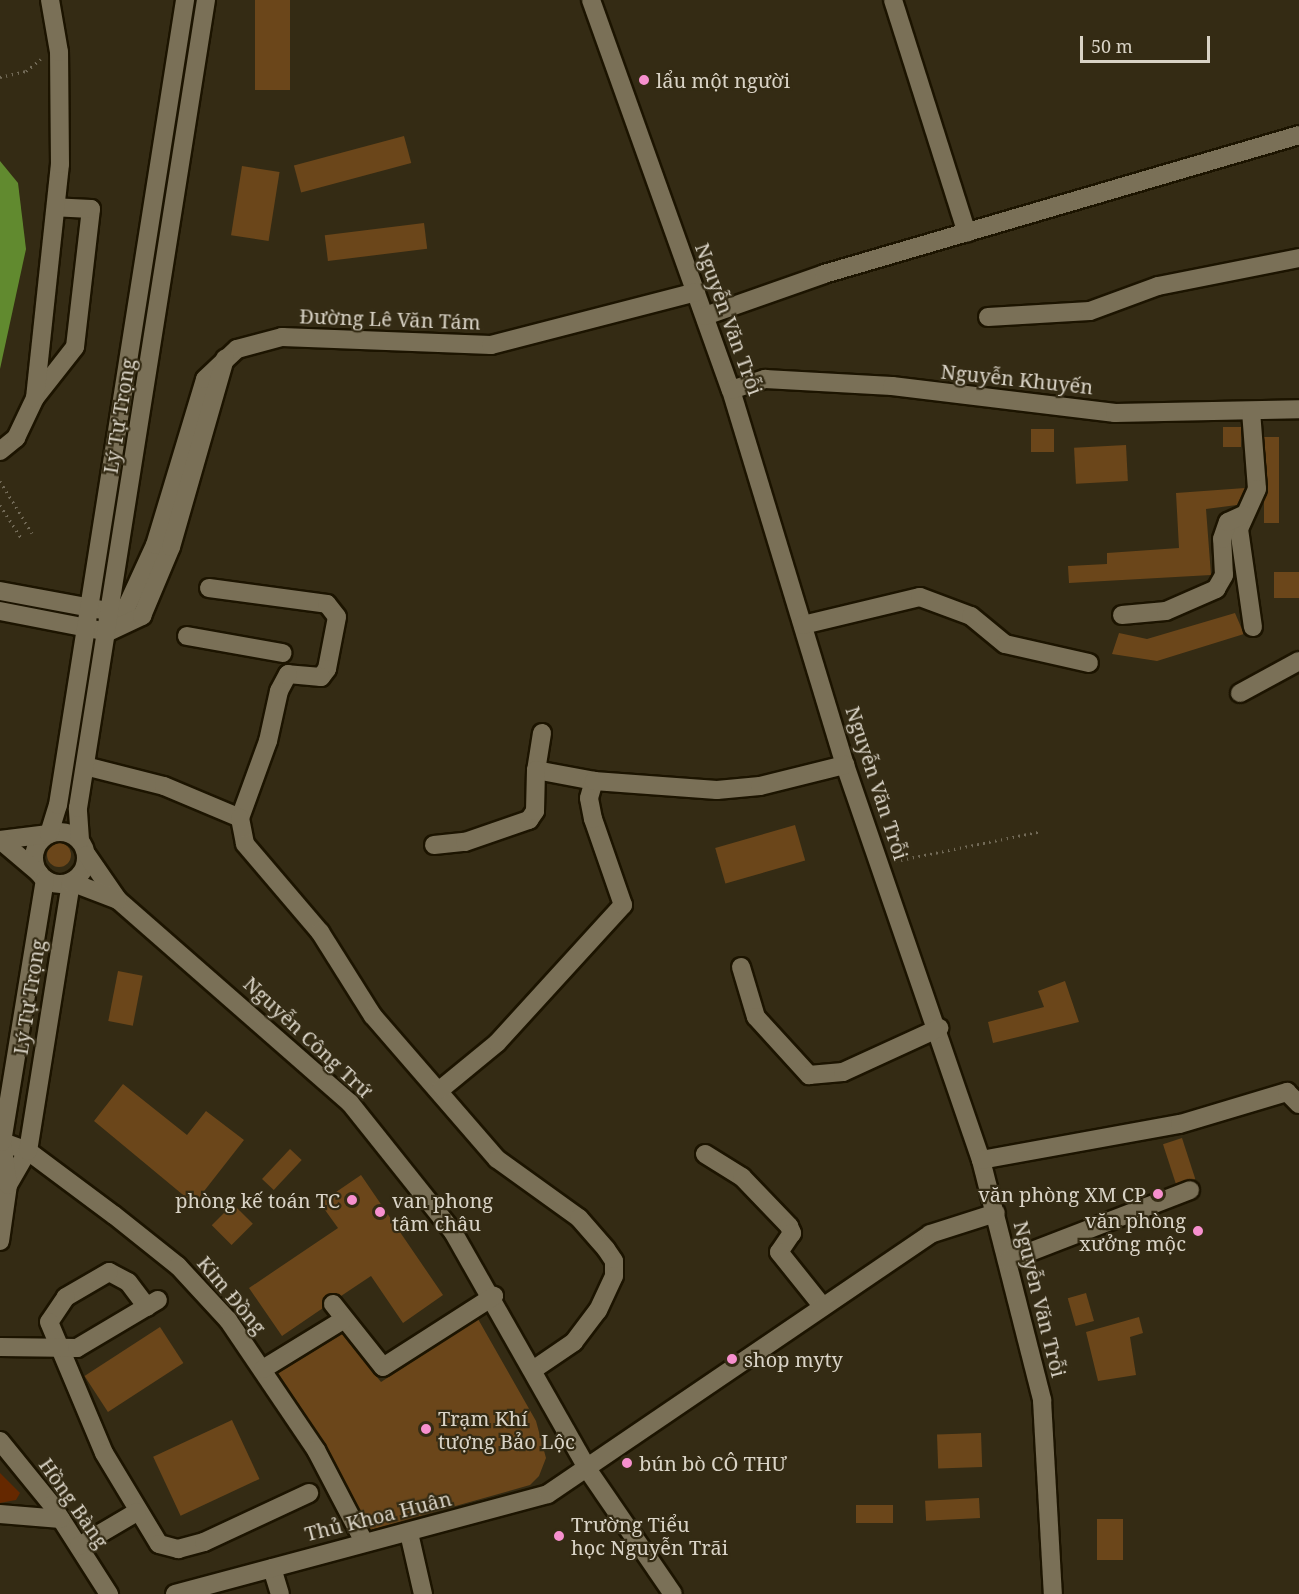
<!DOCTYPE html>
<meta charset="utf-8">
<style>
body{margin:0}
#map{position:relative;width:1299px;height:1594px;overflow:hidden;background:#342b14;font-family:"Noto Serif",serif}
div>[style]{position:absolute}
.green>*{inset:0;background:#652800}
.water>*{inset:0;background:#618a2f}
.building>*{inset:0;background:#6b461a;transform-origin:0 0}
.round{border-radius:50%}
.path>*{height:3px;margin-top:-1.5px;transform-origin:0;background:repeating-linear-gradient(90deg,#726a57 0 1.5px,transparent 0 6px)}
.roads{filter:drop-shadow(2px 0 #1c1400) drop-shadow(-2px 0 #1c1400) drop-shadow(0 2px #1c1400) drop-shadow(0 -2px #1c1400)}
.minor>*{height:18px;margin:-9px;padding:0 9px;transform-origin:9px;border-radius:9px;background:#7a7057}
.minor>.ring{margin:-9px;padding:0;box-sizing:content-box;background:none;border:18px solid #7a7057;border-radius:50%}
.dots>*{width:16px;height:16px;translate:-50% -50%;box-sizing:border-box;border:3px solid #342b14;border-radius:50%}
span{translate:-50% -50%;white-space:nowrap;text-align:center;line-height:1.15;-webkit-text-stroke:4.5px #342b14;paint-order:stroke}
.poi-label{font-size:20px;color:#d9d3c6}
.left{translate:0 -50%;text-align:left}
.right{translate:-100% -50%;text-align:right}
.street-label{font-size:20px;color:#d9d3c6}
.scale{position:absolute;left:1080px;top:36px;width:130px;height:27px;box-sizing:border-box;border:3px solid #d9d3c6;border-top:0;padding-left:8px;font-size:18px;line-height:21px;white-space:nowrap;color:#d9d3c6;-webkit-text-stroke:4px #342b14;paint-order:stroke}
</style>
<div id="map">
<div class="green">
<i style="clip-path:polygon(0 1473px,20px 1493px,16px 1500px,0 1503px)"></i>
</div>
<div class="water">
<i style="clip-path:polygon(0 161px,18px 183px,26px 249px,0 369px)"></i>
</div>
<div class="building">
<i style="left:255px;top:0;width:35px;height:90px"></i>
<i style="left:404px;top:136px;width:28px;height:114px;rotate:75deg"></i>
<i style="left:242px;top:166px;width:38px;height:70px;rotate:9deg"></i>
<i style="left:424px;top:223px;width:26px;height:100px;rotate:83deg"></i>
<i style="left:1223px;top:427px;width:18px;height:20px"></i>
<i style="left:1031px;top:429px;width:23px;height:23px"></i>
<i style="left:1264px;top:437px;width:15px;height:86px"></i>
<i style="left:1126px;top:445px;width:36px;height:52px;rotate:87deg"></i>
<i style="clip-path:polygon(1245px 488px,1237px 505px,1206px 509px,1211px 575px,1069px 583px,1068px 566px,1107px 564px,1107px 553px,1179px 548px,1176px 493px)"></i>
<i style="left:1299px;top:572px;width:26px;height:25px;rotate:90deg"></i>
<i style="clip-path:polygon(1235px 613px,1244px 634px,1157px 661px,1112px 654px,1119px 633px,1147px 639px)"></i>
<i style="left:795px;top:825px;width:37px;height:83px;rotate:74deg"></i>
<i class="round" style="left:47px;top:843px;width:24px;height:24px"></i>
<i style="left:118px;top:971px;width:25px;height:51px;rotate:11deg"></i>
<i style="clip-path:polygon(1065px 981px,1079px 1022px,993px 1043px,988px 1022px,1044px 1007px,1038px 991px)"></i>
<i style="clip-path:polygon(123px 1084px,187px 1135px,206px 1111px,244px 1140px,194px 1204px,94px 1121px)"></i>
<i style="left:1182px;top:1138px;width:43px;height:20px;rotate:72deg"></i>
<i style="left:290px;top:1149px;width:16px;height:41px;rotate:43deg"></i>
<i style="clip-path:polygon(361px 1175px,443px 1295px,403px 1323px,371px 1276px,341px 1296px,327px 1295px,323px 1308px,282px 1336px,249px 1288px,338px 1228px,320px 1203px)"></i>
<i style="left:233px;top:1204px;width:28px;height:30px;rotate:45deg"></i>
<i style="left:1086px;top:1293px;width:29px;height:19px;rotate:74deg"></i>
<i style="clip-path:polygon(1139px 1317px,1143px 1333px,1130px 1337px,1136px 1375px,1098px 1381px,1086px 1332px)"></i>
<i style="clip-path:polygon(478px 1319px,536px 1421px,546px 1458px,539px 1476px,530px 1485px,370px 1530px,325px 1444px,278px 1373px,342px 1334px,381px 1382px)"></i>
<i style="left:160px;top:1327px;width:43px;height:90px;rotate:57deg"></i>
<i style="left:232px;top:1420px;width:65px;height:87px;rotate:65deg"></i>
<i style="left:981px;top:1433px;width:34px;height:44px;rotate:88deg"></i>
<i style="left:979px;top:1498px;width:20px;height:54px;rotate:87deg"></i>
<i style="left:893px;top:1505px;width:18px;height:37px;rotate:90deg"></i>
<i style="left:1097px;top:1519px;width:26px;height:41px"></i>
</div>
<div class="path">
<i style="left:0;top:77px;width:27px;rotate:-13deg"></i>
<i style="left:26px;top:71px;width:19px;rotate:-39deg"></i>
<i style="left:0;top:481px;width:61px;rotate:58.4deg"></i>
<i style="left:0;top:505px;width:40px;rotate:57.1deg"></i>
<i style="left:895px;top:861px;width:146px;rotate:-11.5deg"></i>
</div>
<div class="roads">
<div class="minor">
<i style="left:591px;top:0;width:414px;rotate:70.3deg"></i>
<i style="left:731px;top:390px;width:392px;rotate:73.1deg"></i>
<i style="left:845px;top:765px;width:418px;rotate:71deg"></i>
<i style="left:981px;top:1160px;width:248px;rotate:75.7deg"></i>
<i style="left:1042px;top:1400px;width:194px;rotate:86.8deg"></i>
<i style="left:893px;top:0;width:244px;rotate:72.4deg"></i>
<i style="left:705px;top:316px;width:126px;rotate:-19.4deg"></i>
<i style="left:824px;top:274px;width:495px;rotate:-16.3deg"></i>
<i style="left:988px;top:317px;width:102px;rotate:-3.4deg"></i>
<i style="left:1090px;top:311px;width:72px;rotate:-20.2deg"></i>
<i style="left:1158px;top:286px;width:144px;rotate:-11.2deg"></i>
<i style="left:731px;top:390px;width:36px;rotate:-18deg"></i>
<i style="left:765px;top:379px;width:127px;rotate:3.2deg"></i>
<i style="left:892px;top:386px;width:225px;rotate:6.9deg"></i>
<i style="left:1115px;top:413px;width:184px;rotate:-1.2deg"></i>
<i style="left:35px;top:398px;width:65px;rotate:-51.9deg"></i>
<i style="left:75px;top:347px;width:139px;rotate:-83.4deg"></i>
<i style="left:91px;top:209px;width:35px;rotate:-177deg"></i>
<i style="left:1251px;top:411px;width:78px;rotate:85.6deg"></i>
<i style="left:1257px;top:489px;width:44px;rotate:114.2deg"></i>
<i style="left:1239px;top:529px;width:99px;rotate:81.9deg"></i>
<i style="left:0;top:451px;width:21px;rotate:-39deg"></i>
<i style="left:16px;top:438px;width:44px;rotate:-64.6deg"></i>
<i style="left:35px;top:398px;width:235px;rotate:-83.9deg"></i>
<i style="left:60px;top:164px;width:112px;rotate:-90.5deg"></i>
<i style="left:59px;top:52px;width:53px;rotate:-99.8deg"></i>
<i style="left:209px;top:588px;width:119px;rotate:7.7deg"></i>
<i style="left:327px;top:604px;width:16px;rotate:52deg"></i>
<i style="left:337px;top:617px;width:53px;rotate:100.9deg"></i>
<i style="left:327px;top:669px;width:10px;rotate:127deg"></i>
<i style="left:321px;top:677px;width:33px;rotate:-175deg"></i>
<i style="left:288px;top:674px;width:19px;rotate:118deg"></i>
<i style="left:279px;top:691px;width:51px;rotate:102.4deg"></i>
<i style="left:268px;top:741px;width:82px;rotate:110deg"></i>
<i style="left:0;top:591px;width:114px;rotate:10.6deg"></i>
<i style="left:112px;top:612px;width:16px;rotate:-22deg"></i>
<i style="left:127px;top:606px;width:67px;rotate:-65.3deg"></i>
<i style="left:155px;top:545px;width:173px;rotate:-73.2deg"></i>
<i style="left:205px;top:379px;width:44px;rotate:-43.2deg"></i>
<i style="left:237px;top:349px;width:47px;rotate:-14.9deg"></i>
<i style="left:282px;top:337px;width:209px;rotate:2.2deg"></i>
<i style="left:491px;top:345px;width:212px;rotate:-14.5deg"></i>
<i style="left:0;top:611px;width:110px;rotate:11deg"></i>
<i style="left:108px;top:632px;width:38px;rotate:-25deg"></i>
<i style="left:142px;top:616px;width:75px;rotate:-67.2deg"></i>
<i style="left:171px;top:547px;width:196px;rotate:-74deg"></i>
<i style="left:1122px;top:615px;width:44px;rotate:-5.2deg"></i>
<i style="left:1166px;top:611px;width:55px;rotate:-23.7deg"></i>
<i style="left:1216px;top:589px;width:16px;rotate:-60deg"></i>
<i style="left:1224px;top:575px;width:36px;rotate:-93deg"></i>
<i style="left:1222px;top:539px;width:18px;rotate:-71deg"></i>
<i style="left:1228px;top:522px;width:17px;rotate:-25deg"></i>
<i style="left:803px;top:625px;width:120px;rotate:-13.5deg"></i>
<i style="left:920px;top:597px;width:54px;rotate:20.4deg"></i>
<i style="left:971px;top:616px;width:44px;rotate:39.5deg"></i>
<i style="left:1005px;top:644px;width:86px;rotate:12.7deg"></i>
<i style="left:187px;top:636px;width:97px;rotate:10.1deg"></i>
<i style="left:1240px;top:693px;width:67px;rotate:-28.5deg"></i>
<i style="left:542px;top:733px;width:37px;rotate:99deg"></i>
<i style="left:536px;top:770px;width:59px;rotate:10.7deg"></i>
<i style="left:85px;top:766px;width:81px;rotate:14.2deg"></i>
<i style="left:164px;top:786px;width:82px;rotate:22.8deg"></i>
<i style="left:240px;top:818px;width:26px;rotate:79deg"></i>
<i style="left:245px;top:844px;width:116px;rotate:49.6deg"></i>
<i style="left:320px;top:932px;width:99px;rotate:57.8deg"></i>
<i style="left:373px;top:1016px;width:189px;rotate:49.1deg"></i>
<i style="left:497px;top:1159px;width:101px;rotate:35.7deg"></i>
<i style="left:579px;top:1218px;width:41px;rotate:48.9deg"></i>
<i style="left:606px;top:1249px;width:14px;rotate:56deg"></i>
<i style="left:614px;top:1261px;width:15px;rotate:90deg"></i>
<i style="left:614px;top:1276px;width:38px;rotate:115deg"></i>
<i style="left:598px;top:1310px;width:40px;rotate:127deg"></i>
<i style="left:574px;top:1342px;width:50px;rotate:145.7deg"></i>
<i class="ring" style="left:34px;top:832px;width:34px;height:34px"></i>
<i style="left:0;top:840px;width:49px;rotate:-7deg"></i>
<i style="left:49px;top:834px;width:30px;rotate:-73deg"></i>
<i style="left:58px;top:805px;width:815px;rotate:-81.03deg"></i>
<i style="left:0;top:840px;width:51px;rotate:40.2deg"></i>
<i style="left:80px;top:840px;width:32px;rotate:-94deg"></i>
<i style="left:78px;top:808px;width:818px;rotate:-81deg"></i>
<i style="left:434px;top:845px;width:31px;rotate:-6deg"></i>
<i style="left:465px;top:842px;width:68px;rotate:-19deg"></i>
<i style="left:529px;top:820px;width:11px;rotate:-56deg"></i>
<i style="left:535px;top:811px;width:41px;rotate:-88.6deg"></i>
<i style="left:87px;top:855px;width:55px;rotate:55.4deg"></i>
<i style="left:118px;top:900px;width:308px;rotate:41.2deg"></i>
<i style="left:350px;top:1103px;width:165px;rotate:51.4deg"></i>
<i style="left:453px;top:1232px;width:274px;rotate:60.4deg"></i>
<i style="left:588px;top:1470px;width:150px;rotate:55.6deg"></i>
<i style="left:741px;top:967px;width:52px;rotate:73.3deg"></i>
<i style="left:756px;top:1017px;width:79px;rotate:47.6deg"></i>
<i style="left:809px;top:1075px;width:34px;rotate:-5deg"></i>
<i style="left:843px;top:1072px;width:106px;rotate:-24.6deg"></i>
<i style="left:441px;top:1089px;width:72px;rotate:-39.4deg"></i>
<i style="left:497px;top:1043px;width:187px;rotate:-47.6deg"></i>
<i style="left:623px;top:905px;width:91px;rotate:-109.2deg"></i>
<i style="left:593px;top:819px;width:21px;rotate:-101deg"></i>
<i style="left:589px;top:798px;width:18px;rotate:-74deg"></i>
<i style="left:594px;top:781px;width:123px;rotate:4.2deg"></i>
<i style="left:717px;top:790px;width:43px;rotate:-5.3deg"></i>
<i style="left:760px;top:786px;width:88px;rotate:-13.9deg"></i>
<i style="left:0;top:1141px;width:30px;rotate:20deg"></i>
<i style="left:28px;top:1151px;width:107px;rotate:36.7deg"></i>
<i style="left:114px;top:1215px;width:82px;rotate:38.6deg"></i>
<i style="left:178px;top:1266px;width:74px;rotate:47.2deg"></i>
<i style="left:228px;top:1320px;width:157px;rotate:55.9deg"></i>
<i style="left:316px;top:1450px;width:102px;rotate:62.4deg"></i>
<i style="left:705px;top:1154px;width:44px;rotate:31.9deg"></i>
<i style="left:742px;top:1177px;width:68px;rotate:46.2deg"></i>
<i style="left:789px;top:1226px;width:8px;rotate:67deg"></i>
<i style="left:792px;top:1233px;width:23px;rotate:124deg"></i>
<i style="left:779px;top:1252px;width:70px;rotate:51.3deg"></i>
<i style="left:981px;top:1160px;width:202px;rotate:-10.3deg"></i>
<i style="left:1180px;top:1124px;width:112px;rotate:-16.7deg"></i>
<i style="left:1287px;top:1092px;width:17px;rotate:45deg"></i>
<i style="left:8px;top:1185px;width:39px;rotate:-60deg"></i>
<i style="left:28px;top:1151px;width:272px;rotate:-80.9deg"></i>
<i style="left:71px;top:882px;width:50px;rotate:21deg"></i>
<i style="left:0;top:1241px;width:57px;rotate:-81.9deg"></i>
<i style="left:8px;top:1185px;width:43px;rotate:-97.9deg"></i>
<i style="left:2px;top:1142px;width:266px;rotate:-80.7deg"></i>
<i style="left:1009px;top:1260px;width:194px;rotate:-21.1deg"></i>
<i style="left:333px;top:1304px;width:80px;rotate:51.6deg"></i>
<i style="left:383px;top:1367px;width:132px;rotate:-32.6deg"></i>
<i style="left:147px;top:1307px;width:31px;rotate:-127deg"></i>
<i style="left:128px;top:1282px;width:21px;rotate:-152deg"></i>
<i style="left:109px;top:1272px;width:50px;rotate:149.8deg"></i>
<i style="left:66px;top:1297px;width:30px;rotate:124deg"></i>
<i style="left:49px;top:1322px;width:142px;rotate:67.2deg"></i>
<i style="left:104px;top:1453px;width:106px;rotate:58.9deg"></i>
<i style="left:159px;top:1544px;width:20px;rotate:15deg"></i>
<i style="left:178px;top:1549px;width:27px;rotate:-15deg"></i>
<i style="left:204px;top:1542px;width:116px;rotate:-25deg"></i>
<i style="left:0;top:1347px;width:77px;rotate:0.7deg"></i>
<i style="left:77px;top:1348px;width:94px;rotate:-30.7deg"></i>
<i style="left:263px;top:1369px;width:94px;rotate:-31.5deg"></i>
<i style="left:0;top:1441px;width:82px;rotate:50.9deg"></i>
<i style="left:52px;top:1505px;width:106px;rotate:57.4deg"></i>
<i style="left:0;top:1514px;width:61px;rotate:4.7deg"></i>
<i style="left:409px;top:1533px;width:63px;rotate:77.1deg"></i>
<i style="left:79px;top:1546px;width:67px;rotate:-30.4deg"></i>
<i style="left:272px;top:1568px;width:27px;rotate:73deg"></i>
<i style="left:175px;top:1594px;width:386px;rotate:-15deg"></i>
<i style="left:548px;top:1494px;width:462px;rotate:-34.2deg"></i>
<i style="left:930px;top:1234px;width:69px;rotate:-17.7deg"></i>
</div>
</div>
<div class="dots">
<i style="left:644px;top:80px;background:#f790ce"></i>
<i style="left:1158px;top:1194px;background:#f790ce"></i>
<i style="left:352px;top:1200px;background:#f790ce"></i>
<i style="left:380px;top:1212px;background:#f790ce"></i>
<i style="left:1198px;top:1231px;background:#f790ce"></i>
<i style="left:732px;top:1359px;background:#f790ce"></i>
<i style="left:426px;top:1429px;background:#f790ce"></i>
<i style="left:627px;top:1463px;background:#f790ce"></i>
<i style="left:559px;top:1536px;background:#f790ce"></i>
</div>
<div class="poi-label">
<span class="left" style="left:656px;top:80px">lẩu một người</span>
<span class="right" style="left:1146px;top:1194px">văn phòng XM CP</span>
<span class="right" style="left:340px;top:1200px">phòng kế toán TC</span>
<span class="left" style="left:392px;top:1212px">van phong<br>tâm châu</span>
<span class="right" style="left:1186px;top:1232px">văn phòng<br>xưởng mộc</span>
<span class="left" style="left:744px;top:1359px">shop myty</span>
<span class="left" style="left:438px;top:1430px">Trạm Khí<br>tượng Bảo Lộc</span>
<span class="left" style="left:639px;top:1463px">bún bò CÔ THƯ</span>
<span class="left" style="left:571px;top:1536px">Trường Tiểu<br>học Nguyễn Trãi</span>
</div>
<div class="street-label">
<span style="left:390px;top:319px;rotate:2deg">Đường Lê Văn Tám</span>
<span style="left:729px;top:319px;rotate:70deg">Nguyễn Văn Trỗi</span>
<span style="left:1017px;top:379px;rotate:6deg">Nguyễn Khuyến</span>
<span style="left:119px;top:416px;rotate:-81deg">Lý Tự Trọng</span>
<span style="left:877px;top:783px;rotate:72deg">Nguyễn Văn Trỗi</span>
<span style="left:29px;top:997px;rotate:-81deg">Lý Tự Trọng</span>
<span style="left:308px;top:1037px;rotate:43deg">Nguyễn Công Trứ</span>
<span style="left:232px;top:1295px;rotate:50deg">Kim Đồng</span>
<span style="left:1040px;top:1299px;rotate:76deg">Nguyễn Văn Trỗi</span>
<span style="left:74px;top:1503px;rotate:55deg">Hồng Bàng</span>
<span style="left:378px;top:1516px;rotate:-14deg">Thủ Khoa Huân</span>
</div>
<div class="scale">50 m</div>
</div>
